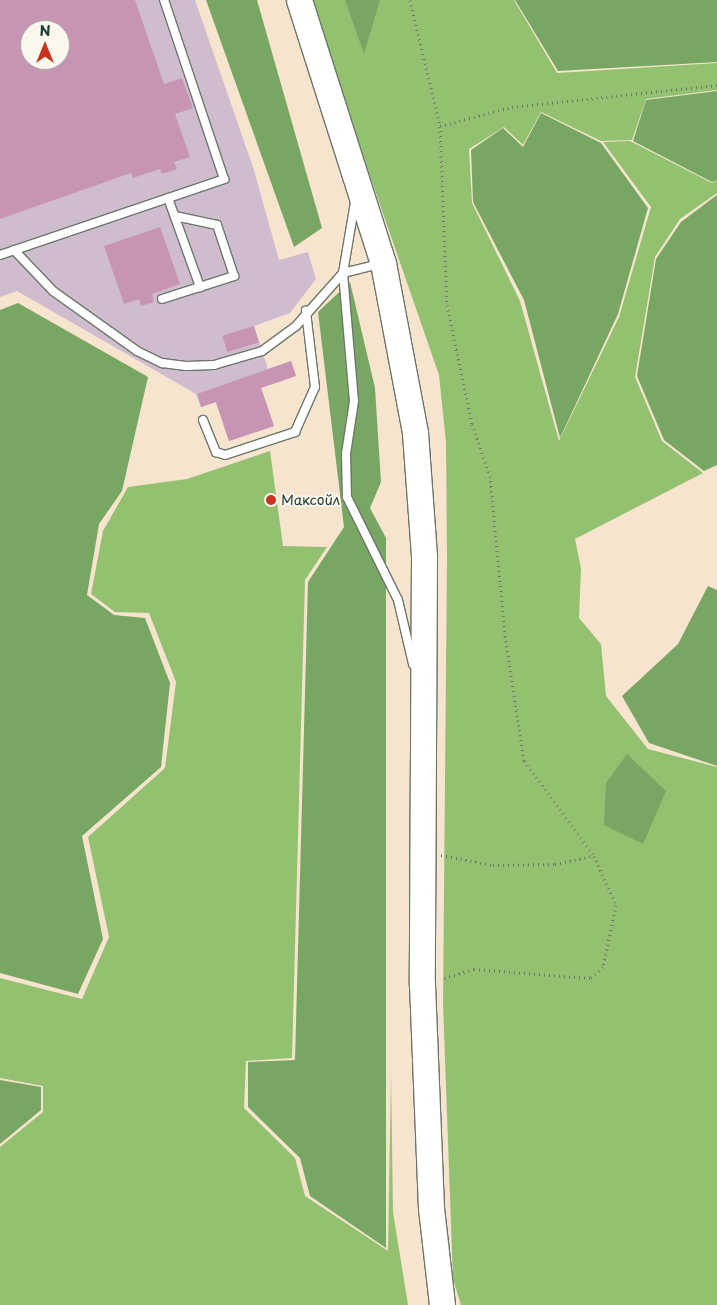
<!DOCTYPE html>
<meta charset="utf-8">
<style>
body{margin:0}
#map{position:relative;width:717px;height:1305px;overflow:hidden;background:#f7e4ce;font-family:"Playpen Sans",sans-serif}
div>[style]{position:absolute}
.industrial>*{inset:0;background:#cfbdcf}
.green>*{inset:0;background:#94c170}
.forest>*{inset:0;background:#77a762}
.building>*{inset:0;background:#c894b3;transform-origin:0 0}
.path>*{height:3px;margin-top:-1.5px;transform-origin:0;background:repeating-linear-gradient(90deg,#6b776a 0 1px,transparent 0 5px)}
.roads{filter:drop-shadow(1px 0 #6b776a) drop-shadow(-1px 0 #6b776a) drop-shadow(0 1px #6b776a) drop-shadow(0 -1px #6b776a)}
.lane>*{height:8px;margin:-4px;padding:0 4px;transform-origin:4px;border-radius:4px;background:#fff}
.primary>*{height:25px;margin:-12.5px;padding:0 12.5px;transform-origin:12.5px;border-radius:12.5px;background:#fff}
.dots>*{width:14px;height:14px;translate:-50% -50%;box-sizing:border-box;border:2px solid #fbf7ec;border-radius:50%}
span{translate:-50% -50%;white-space:nowrap;text-align:center;line-height:1.15;-webkit-text-stroke:4px #fbf7ec;paint-order:stroke}
.poi-label{font-size:14px;color:#1f3d34}
.left{translate:0 -50%;text-align:left}
.north{position:absolute;left:20px;top:20px;width:50px;height:50px;box-sizing:border-box;background:#fbf7ec;border:1px solid #a3ada2;border-radius:50%;rotate:0deg;font-size:14px;font-weight:700;line-height:20px;text-align:center;color:#1f3d34}
.north::after{content:'';display:block;margin:auto;width:18px;height:22px;background:#c8321e;clip-path:polygon(50% 0,100% 100%,50% 72%,0 100%)}
</style>
<div id="map">
<div class="industrial">
<i style="clip-path:polygon(evenodd,0 0,195px 0,254px 170px,279px 260px,308px 252px,316px 279px,290px 313px,254px 326px,268px 369px,291px 361px,296px 376px,261px 388px,274px 426px,229px 441px,216px 402px,201px 407px,196px 394px,17px 291px,0 297px,0 0,30px 30px,60px 30px,60px 60px,30px 60px,30px 30px)"></i>
</div>
<div class="green">
<i style="clip-path:polygon(309px 0,514px 0,557px 73px,717px 63px,717px 90px,646px 99px,632px 140px,601px 141px,541px 112px,523px 145px,504px 127px,469px 149px,472px 203px,520px 301px,559px 441px,619px 317px,651px 207px,603px 142px,630px 141px,712px 183px,717px 180px,717px 193px,680px 219px,655px 257px,635px 377px,662px 441px,703px 473px,575px 539px,581px 568px,579px 618px,601px 644px,606px 696px,648px 749px,717px 767px,717px 1305px,461px 1305px,453px 1279px,443px 1004px,447px 558px,446px 443px,439px 375px)"></i>
<i style="clip-path:polygon(270px 451px,283px 546px,327px 547px,305px 580px,292px 1058px,246px 1061px,244px 1108px,295px 1158px,305px 1196px,388px 1251px,391px 1073px,393px 1212px,408px 1305px,0 1305px,0 1147px,43px 1112px,43px 1086px,0 1078px,0 978px,82px 999px,109px 937px,88px 837px,165px 768px,176px 682px,149px 613px,115px 612px,91px 594px,103px 531px,128px 487px,187px 479px)"></i>
</div>
<div class="forest">
<i style="clip-path:polygon(206px 0,257px 0,322px 228px,294px 247px)"></i>
<i style="clip-path:polygon(345px 0,380px 0,364px 54px)"></i>
<i style="clip-path:polygon(515px 0,717px 0,717px 62px,558px 71px)"></i>
<i style="clip-path:polygon(717px 91px,717px 180px,712px 182px,633px 141px,646px 100px)"></i>
<i style="clip-path:polygon(541px 113px,601px 143px,648px 208px,618px 314px,560px 438px,524px 300px,473px 202px,471px 150px,503px 128px,523px 147px)"></i>
<i style="clip-path:polygon(717px 195px,717px 465px,704px 471px,664px 440px,637px 376px,656px 259px,681px 222px)"></i>
<i style="clip-path:polygon(350px 282px,375px 388px,381px 482px,370px 508px,386px 538px,386px 1248px,310px 1196px,300px 1158px,248px 1107px,248px 1062px,295px 1060px,308px 582px,344px 527px,318px 312px)"></i>
<i style="clip-path:polygon(18px 303px,148px 377px,122px 491px,99px 524px,87px 595px,114px 615px,145px 618px,170px 683px,161px 767px,82px 836px,103px 939px,78px 994px,0 973px,0 310px)"></i>
<i style="clip-path:polygon(708px 586px,717px 590px,717px 766px,649px 743px,622px 696px,678px 644px)"></i>
<i style="clip-path:polygon(627px 754px,666px 791px,643px 844px,604px 825px,606px 783px)"></i>
<i style="clip-path:polygon(0 1080px,41px 1087px,41px 1110px,0 1144px)"></i>
</div>
<div class="building">
<i style="clip-path:polygon(evenodd,0 0,135px 0,164px 84px,182px 78px,193px 108px,175px 114px,190px 157px,174px 162px,177px 169px,162px 174px,160px 169px,133px 178px,131px 173px,0 219px,0 0,30px 30px,60px 30px,60px 60px,30px 60px,30px 30px)"></i>
<i style="clip-path:polygon(160px 227px,180px 284px,152px 294px,154px 302px,141px 306px,139px 299px,124px 304px,104px 246px)"></i>
<i style="left:254px;top:326px;width:17px;height:33px;rotate:73deg"></i>
<i style="clip-path:polygon(291px 361px,296px 376px,261px 388px,274px 426px,229px 441px,216px 402px,201px 407px,197px 394px)"></i>
</div>
<div class="path">
<i style="left:410px;top:0;width:130px;rotate:76.6deg"></i>
<i style="left:440px;top:126px;width:179px;rotate:87.8deg"></i>
<i style="left:447px;top:305px;width:122px;rotate:78.1deg"></i>
<i style="left:472px;top:424px;width:55px;rotate:70.9deg"></i>
<i style="left:490px;top:476px;width:161px;rotate:84.6deg"></i>
<i style="left:505px;top:636px;width:126px;rotate:81.4deg"></i>
<i style="left:524px;top:761px;width:118px;rotate:53.6deg"></i>
<i style="left:594px;top:856px;width:54px;rotate:65.8deg"></i>
<i style="left:616px;top:905px;width:63px;rotate:101.8deg"></i>
<i style="left:603px;top:967px;width:17px;rotate:140deg"></i>
<i style="left:590px;top:978px;width:116px;rotate:-175.6deg"></i>
<i style="left:474px;top:969px;width:34px;rotate:163deg"></i>
<i style="left:440px;top:126px;width:74px;rotate:-14.8deg"></i>
<i style="left:512px;top:107px;width:206px;rotate:-6.1deg"></i>
<i style="left:441px;top:855px;width:53px;rotate:10.9deg"></i>
<i style="left:493px;top:865px;width:62px;rotate:-0.9deg"></i>
<i style="left:555px;top:864px;width:40px;rotate:-12deg"></i>
</div>
<div class="roads">
<div class="lane">
<i style="left:168px;top:198px;width:95px;rotate:70.2deg"></i>
<i style="left:355px;top:202px;width:72px;rotate:99.6deg"></i>
<i style="left:343px;top:273px;width:128px;rotate:85.1deg"></i>
<i style="left:354px;top:401px;width:54px;rotate:98.6deg"></i>
<i style="left:346px;top:454px;width:43px;rotate:88.7deg"></i>
<i style="left:347px;top:497px;width:115px;rotate:63.7deg"></i>
<i style="left:398px;top:600px;width:66px;rotate:76.8deg"></i>
<i style="left:14px;top:250px;width:57px;rotate:46.4deg"></i>
<i style="left:53px;top:291px;width:103px;rotate:35.5deg"></i>
<i style="left:137px;top:351px;width:28px;rotate:26deg"></i>
<i style="left:162px;top:363px;width:24px;rotate:7deg"></i>
<i style="left:186px;top:366px;width:28px;rotate:-2deg"></i>
<i style="left:214px;top:365px;width:50px;rotate:-16.3deg"></i>
<i style="left:262px;top:351px;width:42px;rotate:-36.3deg"></i>
<i style="left:296px;top:326px;width:71px;rotate:-48.4deg"></i>
<i style="left:343px;top:273px;width:37px;rotate:-14deg"></i>
<i style="left:0;top:255px;width:237px;rotate:-18.7deg"></i>
<i style="left:224px;top:179px;width:189px;rotate:-108.5deg"></i>
<i style="left:162px;top:299px;width:76px;rotate:-17.7deg"></i>
<i style="left:234px;top:276px;width:54px;rotate:-108.4deg"></i>
<i style="left:217px;top:225px;width:43px;rotate:-167.9deg"></i>
<i style="left:203px;top:420px;width:35px;rotate:68deg"></i>
<i style="left:216px;top:452px;width:9px;rotate:18deg"></i>
<i style="left:225px;top:455px;width:74px;rotate:-18.2deg"></i>
<i style="left:295px;top:432px;width:49px;rotate:-66deg"></i>
<i style="left:315px;top:387px;width:77px;rotate:-96.8deg"></i>
</div>
<div class="primary">
<i style="left:299px;top:0;width:276px;rotate:72.3deg"></i>
<i style="left:383px;top:263px;width:173px;rotate:79.3deg"></i>
<i style="left:415px;top:433px;width:124px;rotate:85.8deg"></i>
<i style="left:424px;top:557px;width:427px;rotate:90.3deg"></i>
<i style="left:422px;top:984px;width:224px;rotate:87.7deg"></i>
<i style="left:431px;top:1208px;width:98px;rotate:83.5deg"></i>
</div>
</div>
<div class="dots">
<i style="left:271px;top:500px;background:#c8321e"></i>
</div>
<div class="poi-label">
<span class="left" style="left:281px;top:500px">Максойл</span>
</div>
<div class="north">N</div>
</div>
